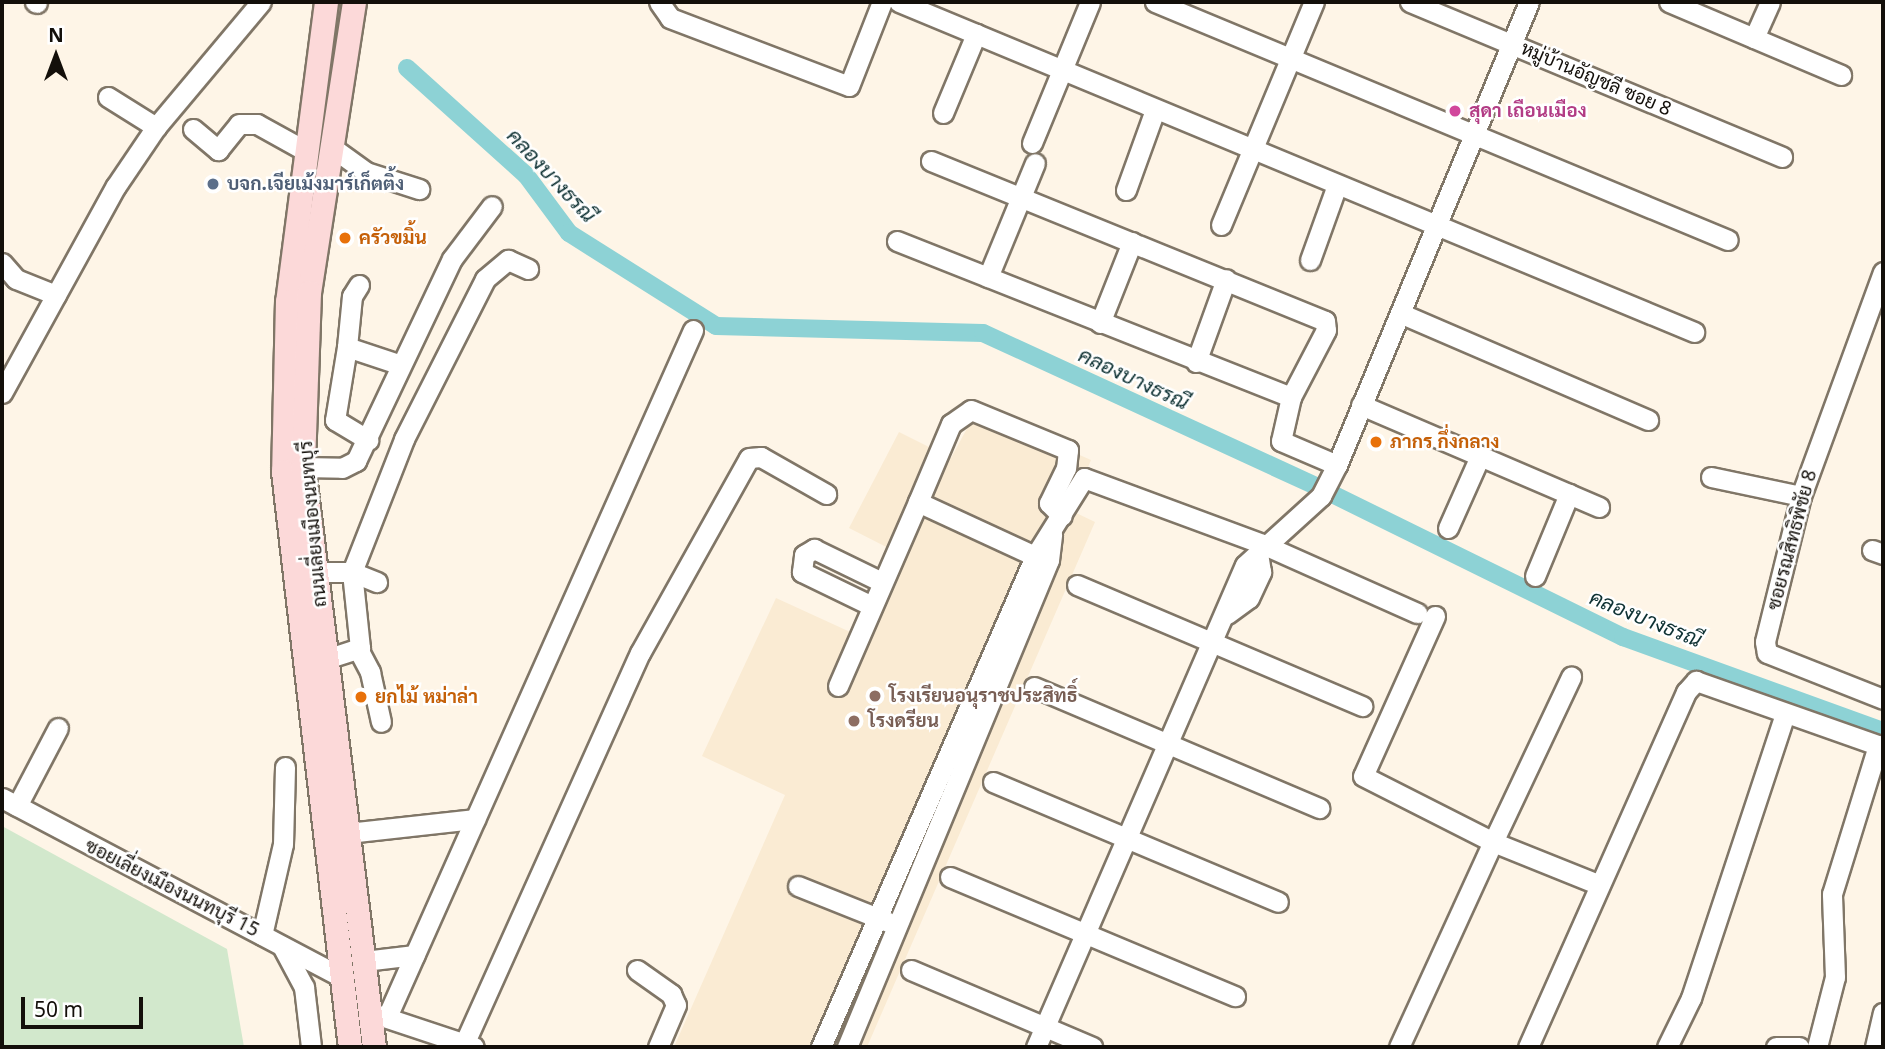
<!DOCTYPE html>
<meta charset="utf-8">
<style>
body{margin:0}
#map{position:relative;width:1885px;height:1049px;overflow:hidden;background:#fef5e7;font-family:"Noto Sans",Sarabun,sans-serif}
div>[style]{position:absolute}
.built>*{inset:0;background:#faebd3}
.green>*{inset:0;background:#d2e8cc}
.canal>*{height:18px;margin:-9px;padding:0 9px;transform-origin:9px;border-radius:9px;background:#8dd2d5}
.roads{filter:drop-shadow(2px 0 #807667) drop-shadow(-2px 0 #807667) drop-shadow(0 2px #807667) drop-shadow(0 -2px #807667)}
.minor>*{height:19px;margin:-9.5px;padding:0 9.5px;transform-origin:9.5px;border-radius:9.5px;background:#fff}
.major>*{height:23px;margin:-11.5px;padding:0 11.5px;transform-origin:11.5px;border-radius:11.5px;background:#fcd9d9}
.dots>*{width:19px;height:19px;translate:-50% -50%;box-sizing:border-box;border:4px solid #fff;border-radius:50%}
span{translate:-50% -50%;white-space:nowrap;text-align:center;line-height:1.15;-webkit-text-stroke:5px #fff;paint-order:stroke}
.street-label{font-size:19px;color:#130f0a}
.hotel-label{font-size:19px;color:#b23c85;font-weight:700}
.left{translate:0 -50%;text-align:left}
.service-label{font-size:19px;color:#4e5e75;font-weight:700}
.food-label{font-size:19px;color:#c56008;font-weight:700}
.education-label{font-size:19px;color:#785e54;font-weight:700}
.water-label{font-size:21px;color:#0e3133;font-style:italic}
.frame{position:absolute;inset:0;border:4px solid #130f0a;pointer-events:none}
.north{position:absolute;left:21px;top:21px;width:70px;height:70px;-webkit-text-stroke:5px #fff;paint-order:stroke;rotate:0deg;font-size:19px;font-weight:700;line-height:28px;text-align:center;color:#130f0a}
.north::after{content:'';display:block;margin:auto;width:24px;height:32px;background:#130f0a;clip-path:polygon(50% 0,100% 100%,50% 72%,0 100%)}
.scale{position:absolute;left:21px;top:997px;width:122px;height:32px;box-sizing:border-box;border:4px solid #130f0a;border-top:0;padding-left:9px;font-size:21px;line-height:24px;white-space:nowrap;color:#130f0a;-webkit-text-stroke:5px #fff;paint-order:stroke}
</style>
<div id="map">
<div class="built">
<i style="clip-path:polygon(977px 410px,1091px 460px,1070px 510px,1095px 522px,867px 1047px,674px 1047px,785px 795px,702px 756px,776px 598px,859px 636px,902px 555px,849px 528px,899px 432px,951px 458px)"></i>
</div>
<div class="green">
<i style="clip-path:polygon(2px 826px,227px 949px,244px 1047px,2px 1047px)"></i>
</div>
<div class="canal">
<i style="left:407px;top:68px;width:160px;rotate:42deg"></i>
<i style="left:526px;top:175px;width:72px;rotate:53.4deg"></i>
<i style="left:569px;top:233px;width:174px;rotate:32.3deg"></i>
<i style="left:716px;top:326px;width:267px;rotate:1.5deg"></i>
<i style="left:983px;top:333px;width:369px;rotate:24.7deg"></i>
<i style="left:1318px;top:487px;width:340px;rotate:26.2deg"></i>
<i style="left:1623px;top:637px;width:276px;rotate:19.9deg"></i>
</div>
<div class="roads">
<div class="minor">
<i style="left:35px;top:2px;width:2px;rotate:27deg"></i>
<i style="left:659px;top:2px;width:19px;rotate:55deg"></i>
<i style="left:670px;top:18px;width:191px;rotate:20.8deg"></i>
<i style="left:849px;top:86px;width:90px;rotate:-68.6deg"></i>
<i style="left:899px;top:2px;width:861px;rotate:22.54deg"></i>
<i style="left:1155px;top:2px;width:620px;rotate:22.56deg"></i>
<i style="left:1410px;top:2px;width:403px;rotate:22.6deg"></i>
<i style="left:1669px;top:2px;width:187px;rotate:23deg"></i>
<i style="left:1754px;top:38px;width:39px;rotate:-66deg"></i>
<i style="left:108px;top:97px;width:57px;rotate:32deg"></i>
<i style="left:943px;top:113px;width:86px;rotate:-67.3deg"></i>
<i style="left:193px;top:129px;width:33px;rotate:40deg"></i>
<i style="left:218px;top:150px;width:33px;rotate:-51deg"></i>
<i style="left:239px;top:124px;width:18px"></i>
<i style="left:257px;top:124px;width:56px;rotate:28.9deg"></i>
<i style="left:1032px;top:143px;width:152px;rotate:-67.6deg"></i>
<i style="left:330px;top:146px;width:44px;rotate:35.8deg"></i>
<i style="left:366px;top:172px;width:56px;rotate:17.8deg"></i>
<i style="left:931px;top:161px;width:425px;rotate:22.1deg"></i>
<i style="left:1325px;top:321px;width:9px;rotate:84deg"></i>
<i style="left:1326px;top:330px;width:76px;rotate:117.6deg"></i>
<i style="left:1291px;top:397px;width:45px;rotate:102.8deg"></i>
<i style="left:1281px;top:441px;width:61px;rotate:23.2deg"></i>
<i style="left:1126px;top:190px;width:85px;rotate:-70.1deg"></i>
<i style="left:1221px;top:225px;width:242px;rotate:-67.4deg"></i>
<i style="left:897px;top:241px;width:424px;rotate:21.6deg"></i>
<i style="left:1310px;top:260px;width:80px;rotate:-70.2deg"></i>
<i style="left:2px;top:263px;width:21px;rotate:49deg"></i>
<i style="left:16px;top:279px;width:43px;rotate:21.8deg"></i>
<i style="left:1883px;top:272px;width:239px;rotate:110.1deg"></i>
<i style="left:1801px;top:496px;width:150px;rotate:103.9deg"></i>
<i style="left:1765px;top:642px;width:11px;rotate:80deg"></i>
<i style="left:1767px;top:653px;width:125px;rotate:21.6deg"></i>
<i style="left:988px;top:277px;width:123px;rotate:-67.6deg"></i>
<i style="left:359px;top:285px;width:13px;rotate:122deg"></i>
<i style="left:352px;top:296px;width:51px;rotate:95.6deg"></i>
<i style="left:347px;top:347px;width:54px;rotate:18.4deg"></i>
<i style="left:1402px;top:314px;width:268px;rotate:23.3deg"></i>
<i style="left:1100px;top:323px;width:87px;rotate:-68.4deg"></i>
<i style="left:347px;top:347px;width:74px;rotate:99.3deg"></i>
<i style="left:335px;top:420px;width:39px;rotate:31deg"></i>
<i style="left:1196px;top:362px;width:88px;rotate:-70.1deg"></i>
<i style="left:2px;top:393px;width:236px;rotate:-61.2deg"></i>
<i style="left:116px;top:186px;width:71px;rotate:-55.9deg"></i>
<i style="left:156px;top:127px;width:163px;rotate:-50deg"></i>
<i style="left:1361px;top:405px;width:259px;rotate:23.2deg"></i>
<i style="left:303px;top:467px;width:39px;rotate:1deg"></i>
<i style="left:342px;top:468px;width:16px;rotate:-27deg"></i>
<i style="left:356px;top:461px;width:224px;rotate:-64.6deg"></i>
<i style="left:452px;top:259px;width:66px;rotate:-53deg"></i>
<i style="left:1711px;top:477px;width:92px;rotate:11.9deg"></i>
<i style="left:918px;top:502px;width:85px;rotate:-67.1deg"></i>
<i style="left:951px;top:424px;width:24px;rotate:-35deg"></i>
<i style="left:971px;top:410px;width:105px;rotate:22.4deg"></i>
<i style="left:1068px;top:450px;width:18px;rotate:96deg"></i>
<i style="left:1066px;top:468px;width:39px;rotate:116deg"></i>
<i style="left:1049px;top:503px;width:18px;rotate:45deg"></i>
<i style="left:1448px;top:528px;width:79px;rotate:-66deg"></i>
<i style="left:1872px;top:550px;width:12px;rotate:20deg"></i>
<i style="left:315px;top:572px;width:37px"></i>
<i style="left:352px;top:572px;width:27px;rotate:22deg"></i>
<i style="left:1535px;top:576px;width:89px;rotate:-67.5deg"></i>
<i style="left:1077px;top:585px;width:310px;rotate:23deg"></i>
<i style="left:872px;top:606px;width:78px;rotate:-154.1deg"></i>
<i style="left:802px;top:572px;width:17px;rotate:-83deg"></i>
<i style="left:804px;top:555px;width:12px;rotate:-31deg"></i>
<i style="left:814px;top:549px;width:76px;rotate:25.9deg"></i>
<i style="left:1227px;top:614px;width:27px;rotate:-36deg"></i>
<i style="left:1249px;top:598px;width:29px;rotate:-65deg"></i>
<i style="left:1261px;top:572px;width:19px;rotate:-99deg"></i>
<i style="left:1435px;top:616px;width:175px;rotate:114.2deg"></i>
<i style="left:1363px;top:776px;width:146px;rotate:26.9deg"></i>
<i style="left:1493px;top:842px;width:183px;rotate:-64.7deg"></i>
<i style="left:359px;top:651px;width:24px;rotate:62deg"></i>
<i style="left:370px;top:672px;width:51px;rotate:77.6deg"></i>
<i style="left:326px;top:659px;width:36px;rotate:-18deg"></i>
<i style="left:360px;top:648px;width:76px;rotate:-96deg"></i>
<i style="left:352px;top:572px;width:143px;rotate:-68.6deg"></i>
<i style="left:404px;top:439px;width:179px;rotate:-63.1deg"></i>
<i style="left:485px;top:279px;width:30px;rotate:-40deg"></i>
<i style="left:508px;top:260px;width:22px;rotate:24deg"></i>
<i style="left:838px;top:686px;width:201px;rotate:-66.5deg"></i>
<i style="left:918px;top:502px;width:129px;rotate:24.8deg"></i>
<i style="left:1034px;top:687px;width:310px;rotate:23deg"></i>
<i style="left:993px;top:782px;width:309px;rotate:22.8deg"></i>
<i style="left:2px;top:798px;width:384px;rotate:27.8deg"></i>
<i style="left:17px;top:806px;width:88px;rotate:-62.3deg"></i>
<i style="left:348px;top:833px;width:128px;rotate:-6.3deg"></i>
<i style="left:950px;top:877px;width:309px;rotate:22.7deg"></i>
<i style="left:798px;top:886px;width:97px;rotate:21.8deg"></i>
<i style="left:262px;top:935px;width:93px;rotate:-77deg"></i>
<i style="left:283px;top:844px;width:77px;rotate:-88.5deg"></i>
<i style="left:282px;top:946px;width:47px;rotate:61.8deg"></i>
<i style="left:304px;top:987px;width:60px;rotate:83.3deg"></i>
<i style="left:364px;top:961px;width:51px;rotate:-6.7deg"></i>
<i style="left:637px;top:970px;width:42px;rotate:35.2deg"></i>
<i style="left:671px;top:994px;width:12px;rotate:66deg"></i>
<i style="left:676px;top:1005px;width:46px;rotate:113.2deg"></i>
<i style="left:911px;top:970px;width:197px;rotate:23deg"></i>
<i style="left:375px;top:1014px;width:104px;rotate:18.4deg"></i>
<i style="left:387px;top:1017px;width:752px;rotate:-65.99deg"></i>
<i style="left:465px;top:1042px;width:427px;rotate:-65.8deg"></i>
<i style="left:640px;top:653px;width:223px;rotate:-60.8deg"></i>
<i style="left:749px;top:458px;width:12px;rotate:-5deg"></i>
<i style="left:761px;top:457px;width:75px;rotate:29.6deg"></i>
<i style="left:821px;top:1047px;width:536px;rotate:-66.45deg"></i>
<i style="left:1035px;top:556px;width:92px;rotate:-57.9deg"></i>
<i style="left:1084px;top:478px;width:190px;rotate:20.3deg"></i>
<i style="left:1262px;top:544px;width:170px;rotate:24deg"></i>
<i style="left:847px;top:1047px;width:527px;rotate:-67.47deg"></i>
<i style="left:1049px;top:560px;width:26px;rotate:-83deg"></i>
<i style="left:1036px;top:1047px;width:525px;rotate:-66.56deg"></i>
<i style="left:1245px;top:565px;width:103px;rotate:-42.2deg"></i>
<i style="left:1321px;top:496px;width:35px;rotate:-63deg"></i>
<i style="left:1337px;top:465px;width:501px;rotate:-67.48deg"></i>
<i style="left:1399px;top:1047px;width:226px;rotate:-65.4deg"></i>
<i style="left:1493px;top:842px;width:115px;rotate:21.9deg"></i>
<i style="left:1528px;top:1047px;width:389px;rotate:-66deg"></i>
<i style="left:1686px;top:692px;width:15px;rotate:-48deg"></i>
<i style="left:1696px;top:681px;width:198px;rotate:19.4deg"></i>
<i style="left:1667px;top:1047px;width:55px;rotate:-63.9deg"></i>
<i style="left:1691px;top:998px;width:300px;rotate:-71.7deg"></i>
<i style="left:1776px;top:1047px;width:23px"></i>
<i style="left:1817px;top:1047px;width:72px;rotate:-75.6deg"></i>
<i style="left:1835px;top:977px;width:83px;rotate:-92.1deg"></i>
<i style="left:1832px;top:894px;width:156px;rotate:-72.8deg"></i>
<i style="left:1875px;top:1047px;width:35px;rotate:-77deg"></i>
</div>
<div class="major">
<i style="left:326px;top:2px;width:302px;rotate:97.4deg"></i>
<i style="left:287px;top:301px;width:170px;rotate:91.3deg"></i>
<i style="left:283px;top:471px;width:580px;rotate:83.37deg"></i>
<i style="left:354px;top:2px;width:293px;rotate:98.8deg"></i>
<i style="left:309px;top:292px;width:175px;rotate:92deg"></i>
<i style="left:303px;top:467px;width:584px;rotate:83.02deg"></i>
</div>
</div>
<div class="dots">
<i style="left:1455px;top:111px;background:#d1479c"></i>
<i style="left:213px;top:184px;background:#5c6f8a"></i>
<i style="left:345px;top:238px;background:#e8710a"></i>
<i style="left:1376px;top:442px;background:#e8710a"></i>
<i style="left:875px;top:696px;background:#8d6e63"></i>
<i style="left:361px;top:697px;background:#e8710a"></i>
<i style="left:854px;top:721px;background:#8d6e63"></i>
</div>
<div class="street-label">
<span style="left:1596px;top:79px;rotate:23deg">หมู่บ้านอัญชลี ซอย 8</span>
<span style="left:313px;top:524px;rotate:-95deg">ถนนเลี่ยงเมืองนนทบุรี</span>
<span style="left:1792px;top:540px;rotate:-75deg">ซอยรณสิทธิพิชัย 8</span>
<span style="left:172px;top:888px;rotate:27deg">ซอยเลี่ยงเมืองนนทบุรี 15</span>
</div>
<div class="hotel-label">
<span class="left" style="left:1469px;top:111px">สุดา เถือนเมือง</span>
</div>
<div class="service-label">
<span class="left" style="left:227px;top:184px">บจก.เจียเม้งมาร์เก็ตติ้ง</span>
</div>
<div class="food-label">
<span class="left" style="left:359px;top:238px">ครัวขมิ้น</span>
<span class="left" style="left:1390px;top:442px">ภากร กึ่งกลาง</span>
<span class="left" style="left:375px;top:697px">ยกไม้ หม่าล่า</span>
</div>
<div class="education-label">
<span class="left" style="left:889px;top:696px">โรงเรียนอนุราชประสิทธิ์</span>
<span class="left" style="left:868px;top:721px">โรงดรียน</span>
</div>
<div class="water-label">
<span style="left:552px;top:175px;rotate:47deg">คลองบางธรณี</span>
<span style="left:1134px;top:378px;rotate:25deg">คลองบางธรณี</span>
<span style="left:1646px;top:618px;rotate:22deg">คลองบางธรณี</span>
</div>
<div class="frame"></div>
<div class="north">N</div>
<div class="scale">50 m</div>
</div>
